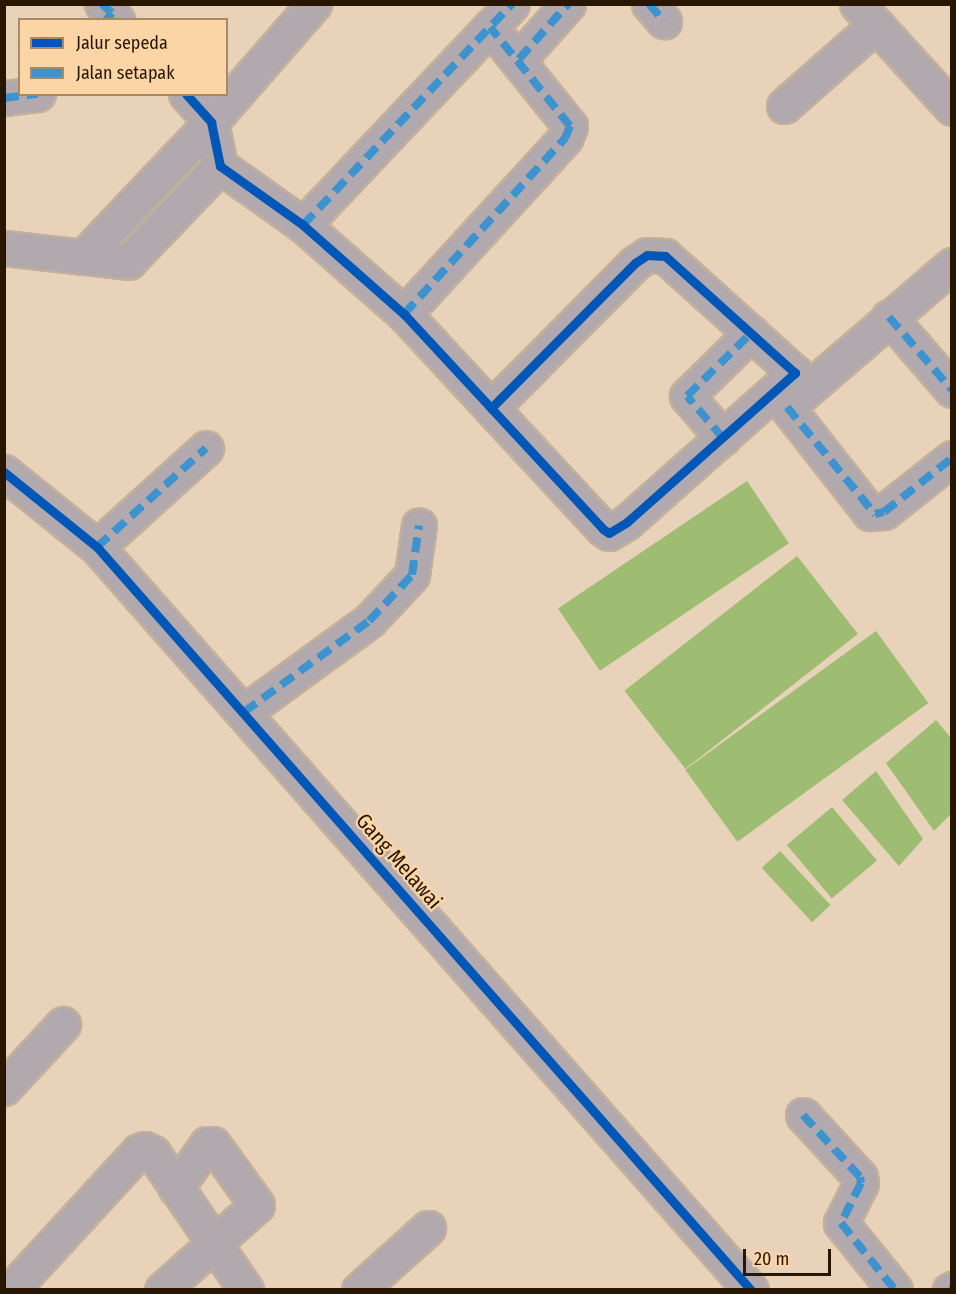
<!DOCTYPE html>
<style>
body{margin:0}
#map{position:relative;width:956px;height:1294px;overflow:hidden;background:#e8d3ba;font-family:"Fira Sans Condensed",sans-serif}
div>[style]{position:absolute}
.water>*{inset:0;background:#9fbc73;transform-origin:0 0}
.roads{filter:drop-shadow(2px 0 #c2b09c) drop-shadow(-2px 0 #c2b09c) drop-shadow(0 2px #c2b09c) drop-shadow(0 -2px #c2b09c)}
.minor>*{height:33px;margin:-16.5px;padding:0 16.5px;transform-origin:16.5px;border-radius:16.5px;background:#b1a9ad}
.quiet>*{height:8px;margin-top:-4px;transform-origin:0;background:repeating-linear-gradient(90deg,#3c93d0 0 15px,transparent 0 23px)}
.cycleway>*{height:9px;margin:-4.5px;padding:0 4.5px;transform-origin:4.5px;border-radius:4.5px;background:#0057b8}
span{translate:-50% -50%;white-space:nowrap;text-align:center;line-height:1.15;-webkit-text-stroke:4.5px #fcd5a6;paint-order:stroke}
.street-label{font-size:21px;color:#281600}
.frame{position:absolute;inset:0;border:6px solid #281600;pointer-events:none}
.legend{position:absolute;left:18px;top:18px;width:210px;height:78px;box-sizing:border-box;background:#fcd5a6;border:2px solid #a78964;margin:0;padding:8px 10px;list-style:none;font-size:18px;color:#281600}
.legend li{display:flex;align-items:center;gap:12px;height:30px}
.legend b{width:30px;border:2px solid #a78964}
.scale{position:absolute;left:743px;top:1249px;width:88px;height:27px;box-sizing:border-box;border:3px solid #281600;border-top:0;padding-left:8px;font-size:18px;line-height:21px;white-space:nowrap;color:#281600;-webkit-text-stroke:4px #fcd5a6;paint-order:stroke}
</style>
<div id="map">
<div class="water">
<i style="left:747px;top:481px;width:75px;height:228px;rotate:56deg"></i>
<i style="left:797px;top:556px;width:99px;height:219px;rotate:52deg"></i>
<i style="left:876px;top:631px;width:89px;height:236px;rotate:54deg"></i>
<i style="clip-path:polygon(936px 720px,951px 738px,952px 813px,934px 831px,886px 763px)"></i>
<i style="clip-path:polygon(876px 771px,923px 839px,899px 866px,842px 800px)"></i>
<i style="left:832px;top:807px;width:70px;height:59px;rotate:50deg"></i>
<i style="left:780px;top:851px;width:74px;height:25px;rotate:47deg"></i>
</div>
<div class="roads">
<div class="minor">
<i style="left:102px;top:4px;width:22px;rotate:47deg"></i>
<i style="left:649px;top:4px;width:23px;rotate:49deg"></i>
<i style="left:857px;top:4px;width:141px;rotate:47.6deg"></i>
<i style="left:519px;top:59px;width:74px;rotate:-48.3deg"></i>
<i style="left:186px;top:94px;width:38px;rotate:48deg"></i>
<i style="left:211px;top:122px;width:45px;rotate:78.4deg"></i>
<i style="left:220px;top:166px;width:102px;rotate:35.4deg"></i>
<i style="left:303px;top:225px;width:135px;rotate:41.4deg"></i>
<i style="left:404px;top:314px;width:128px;rotate:47.2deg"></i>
<i style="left:491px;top:408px;width:165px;rotate:47.2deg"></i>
<i style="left:603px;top:529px;width:7px;rotate:34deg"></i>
<i style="left:609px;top:533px;width:21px;rotate:-31deg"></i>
<i style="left:627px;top:522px;width:225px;rotate:-41.6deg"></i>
<i style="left:795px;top:373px;width:175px;rotate:-138deg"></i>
<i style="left:665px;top:256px;width:18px;rotate:-177deg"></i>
<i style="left:647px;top:255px;width:14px;rotate:146deg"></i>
<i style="left:635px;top:263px;width:204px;rotate:134.8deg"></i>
<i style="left:4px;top:98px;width:34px;rotate:-7deg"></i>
<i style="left:784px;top:106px;width:123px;rotate:-41.4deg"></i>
<i style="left:303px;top:225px;width:304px;rotate:-46.6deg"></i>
<i style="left:4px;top:248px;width:125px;rotate:6.4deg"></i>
<i style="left:128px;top:262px;width:133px;rotate:-46.2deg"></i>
<i style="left:83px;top:257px;width:186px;rotate:-46.5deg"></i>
<i style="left:211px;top:122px;width:157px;rotate:-48.9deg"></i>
<i style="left:404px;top:314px;width:239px;rotate:-47.5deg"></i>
<i style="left:565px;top:138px;width:13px;rotate:-67deg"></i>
<i style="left:570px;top:126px;width:127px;rotate:-128.9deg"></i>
<i style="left:889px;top:317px;width:96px;rotate:49.2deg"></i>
<i style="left:775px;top:392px;width:154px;rotate:51.9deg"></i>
<i style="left:870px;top:513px;width:14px;rotate:-4deg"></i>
<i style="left:884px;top:512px;width:87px;rotate:-38.5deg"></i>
<i style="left:787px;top:407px;width:218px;rotate:-40.7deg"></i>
<i style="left:723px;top:438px;width:55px;rotate:-130.6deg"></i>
<i style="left:687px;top:396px;width:90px;rotate:-44.5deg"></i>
<i style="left:4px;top:472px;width:119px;rotate:38.9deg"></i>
<i style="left:97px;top:547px;width:990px;rotate:48.65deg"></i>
<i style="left:97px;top:547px;width:147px;rotate:-42.2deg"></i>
<i style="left:244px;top:712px;width:155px;rotate:-36.1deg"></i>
<i style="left:369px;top:621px;width:63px;rotate:-46.9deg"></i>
<i style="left:412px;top:575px;width:50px;rotate:-82deg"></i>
<i style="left:4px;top:1088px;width:87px;rotate:-47.3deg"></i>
<i style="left:803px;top:1115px;width:84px;rotate:47.4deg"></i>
<i style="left:860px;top:1177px;width:6px;rotate:81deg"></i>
<i style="left:861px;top:1183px;width:45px;rotate:116.6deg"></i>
<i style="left:841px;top:1223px;width:86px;rotate:51.1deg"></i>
<i style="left:11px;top:1290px;width:189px;rotate:-47.4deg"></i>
<i style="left:139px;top:1151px;width:6px;rotate:-18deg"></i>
<i style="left:145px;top:1149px;width:9px;rotate:27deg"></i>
<i style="left:153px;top:1153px;width:166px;rotate:55.8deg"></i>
<i style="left:162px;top:1290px;width:127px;rotate:-41.8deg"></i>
<i style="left:257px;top:1205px;width:75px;rotate:-125.8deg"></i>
<i style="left:213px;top:1144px;width:6px;rotate:180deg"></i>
<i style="left:207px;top:1144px;width:54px;rotate:125.2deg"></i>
<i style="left:359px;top:1290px;width:93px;rotate:-41.9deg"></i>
<i style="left:950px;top:1290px;width:2px;rotate:-27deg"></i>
</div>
</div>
<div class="quiet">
<i style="left:102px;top:4px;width:13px;rotate:42deg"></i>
<i style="left:112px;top:13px;width:9px;rotate:131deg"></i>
<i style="left:649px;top:4px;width:23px;rotate:49deg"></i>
<i style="left:519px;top:59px;width:74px;rotate:-48.3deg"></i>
<i style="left:4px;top:98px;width:34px;rotate:-7deg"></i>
<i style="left:303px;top:225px;width:304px;rotate:-46.6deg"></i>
<i style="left:404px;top:314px;width:239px;rotate:-47.5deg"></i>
<i style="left:565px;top:138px;width:13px;rotate:-67deg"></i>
<i style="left:570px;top:126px;width:127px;rotate:-128.9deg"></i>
<i style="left:889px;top:317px;width:96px;rotate:49.2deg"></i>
<i style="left:787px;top:407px;width:139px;rotate:50.6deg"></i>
<i style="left:875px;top:514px;width:9px;rotate:-13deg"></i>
<i style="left:884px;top:512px;width:87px;rotate:-38.5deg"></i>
<i style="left:723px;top:438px;width:55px;rotate:-130.6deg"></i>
<i style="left:687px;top:396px;width:90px;rotate:-44.5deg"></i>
<i style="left:97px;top:547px;width:147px;rotate:-42.2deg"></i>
<i style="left:244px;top:712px;width:155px;rotate:-36.1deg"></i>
<i style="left:369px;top:621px;width:63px;rotate:-46.9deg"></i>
<i style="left:412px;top:575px;width:50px;rotate:-82deg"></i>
<i style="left:803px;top:1115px;width:84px;rotate:47.4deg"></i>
<i style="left:860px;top:1177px;width:6px;rotate:81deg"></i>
<i style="left:861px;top:1183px;width:45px;rotate:116.6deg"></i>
<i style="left:841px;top:1223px;width:86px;rotate:51.1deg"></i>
<i style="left:950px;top:1290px;width:2px;rotate:-27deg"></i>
</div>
<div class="cycleway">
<i style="left:186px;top:94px;width:38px;rotate:48deg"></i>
<i style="left:211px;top:122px;width:45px;rotate:78.4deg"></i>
<i style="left:220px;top:166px;width:102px;rotate:35.4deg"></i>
<i style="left:303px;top:225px;width:135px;rotate:41.4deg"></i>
<i style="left:404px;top:314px;width:128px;rotate:47.2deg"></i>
<i style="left:491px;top:408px;width:165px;rotate:47.2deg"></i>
<i style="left:603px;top:529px;width:7px;rotate:34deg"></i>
<i style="left:609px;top:533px;width:21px;rotate:-31deg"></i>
<i style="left:627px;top:522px;width:225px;rotate:-41.6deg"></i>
<i style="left:795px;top:373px;width:175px;rotate:-138deg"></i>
<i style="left:665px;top:256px;width:18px;rotate:-177deg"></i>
<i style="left:647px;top:255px;width:14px;rotate:146deg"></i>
<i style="left:635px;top:263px;width:204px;rotate:134.8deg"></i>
<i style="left:4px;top:472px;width:119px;rotate:38.9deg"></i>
<i style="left:97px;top:547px;width:990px;rotate:48.65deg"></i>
</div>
<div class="street-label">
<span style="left:399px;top:861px;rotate:49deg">Gang Melawai</span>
</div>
<div class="frame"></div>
<ul class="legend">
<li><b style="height:8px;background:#0057b8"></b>Jalur sepeda</li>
<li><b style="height:8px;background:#3c93d0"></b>Jalan setapak</li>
</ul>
<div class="scale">20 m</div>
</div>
